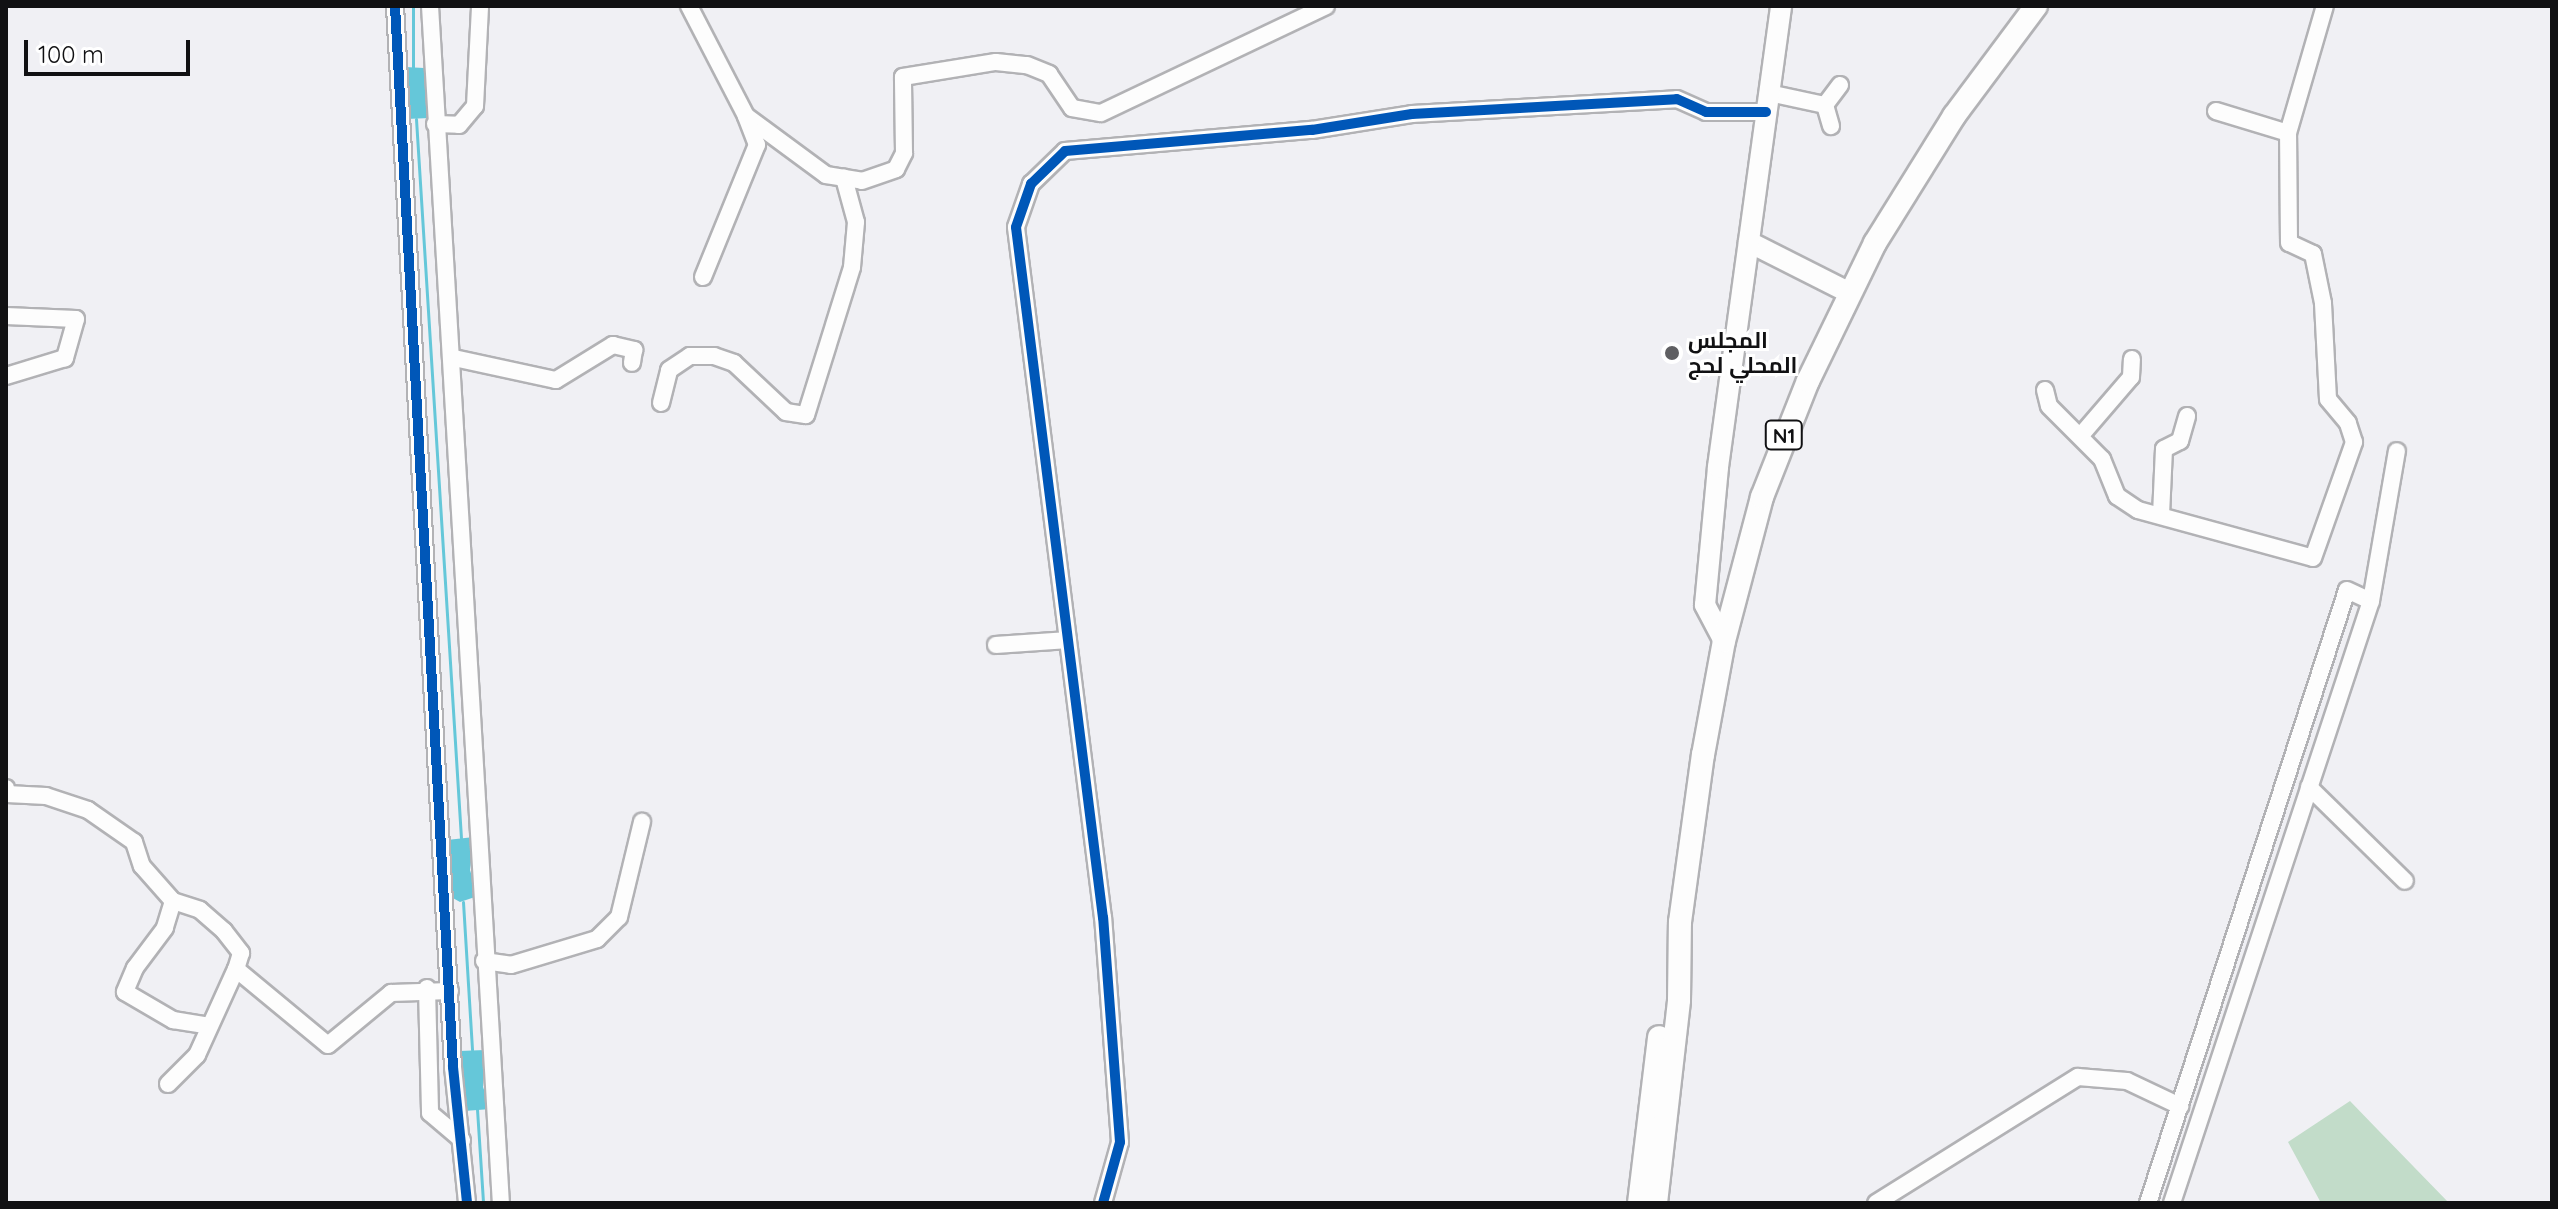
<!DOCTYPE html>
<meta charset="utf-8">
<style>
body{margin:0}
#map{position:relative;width:2558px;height:1209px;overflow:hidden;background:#f0f0f4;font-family:Quicksand,Cairo,sans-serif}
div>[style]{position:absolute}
.green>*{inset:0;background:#c2dcc9}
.water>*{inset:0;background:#65c7d9}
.stream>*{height:3px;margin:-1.5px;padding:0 1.5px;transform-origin:1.5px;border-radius:1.5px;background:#65c7d9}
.roads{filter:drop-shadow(2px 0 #b2b2b5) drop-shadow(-2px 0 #b2b2b5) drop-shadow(0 2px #b2b2b5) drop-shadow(0 -2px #b2b2b5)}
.minor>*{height:16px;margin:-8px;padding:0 8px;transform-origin:8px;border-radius:8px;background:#fdfdfd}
.major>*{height:20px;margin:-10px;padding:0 10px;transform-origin:10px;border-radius:10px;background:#fdfdfd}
.highway>*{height:22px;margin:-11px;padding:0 11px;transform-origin:11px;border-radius:11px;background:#fdfdfd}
.cycleway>*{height:10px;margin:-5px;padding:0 5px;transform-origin:5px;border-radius:5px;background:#0057b8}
.dots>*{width:22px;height:22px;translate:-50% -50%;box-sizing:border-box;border:4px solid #fff;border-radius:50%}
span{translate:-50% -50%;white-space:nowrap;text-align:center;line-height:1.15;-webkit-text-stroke:6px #fff;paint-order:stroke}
.shield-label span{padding:2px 6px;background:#fff;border:2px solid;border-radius:6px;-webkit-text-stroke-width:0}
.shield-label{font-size:20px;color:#111113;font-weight:700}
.poi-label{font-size:22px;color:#111113;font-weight:700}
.left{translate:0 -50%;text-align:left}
.frame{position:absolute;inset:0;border:8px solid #111113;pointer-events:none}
.scale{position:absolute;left:24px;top:40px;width:166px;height:36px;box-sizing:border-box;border:4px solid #111113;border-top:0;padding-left:10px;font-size:24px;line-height:28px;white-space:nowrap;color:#111113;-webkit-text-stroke:6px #fff;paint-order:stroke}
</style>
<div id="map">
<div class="green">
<i style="clip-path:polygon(2350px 1101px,2378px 1130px,2449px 1203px,2321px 1203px,2288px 1142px)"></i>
</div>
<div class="water">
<i style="clip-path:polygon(405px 67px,424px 68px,427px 74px,430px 118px,406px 119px)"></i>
<i style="clip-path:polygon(474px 837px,470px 870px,478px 896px,460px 902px,451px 897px,447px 840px)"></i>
<i style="clip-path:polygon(485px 1050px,483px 1087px,491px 1109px,464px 1111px,459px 1051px)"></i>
</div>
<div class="stream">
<i style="left:413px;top:6px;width:61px;rotate:90deg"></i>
<i style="left:416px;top:119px;width:720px;rotate:86.42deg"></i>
<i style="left:463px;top:902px;width:148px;rotate:86.5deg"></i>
<i style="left:477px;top:1109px;width:94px;rotate:86.3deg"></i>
</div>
<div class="roads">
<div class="minor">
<i style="left:395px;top:6px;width:1063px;rotate:86.87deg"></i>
<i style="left:453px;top:1067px;width:137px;rotate:84.1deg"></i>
<i style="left:430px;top:6px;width:1199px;rotate:86.61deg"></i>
<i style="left:689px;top:6px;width:124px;rotate:62.6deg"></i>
<i style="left:746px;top:116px;width:99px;rotate:36.4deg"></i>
<i style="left:826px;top:175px;width:36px;rotate:9deg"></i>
<i style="left:862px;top:181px;width:36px;rotate:-19deg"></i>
<i style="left:896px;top:169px;width:18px;rotate:-63deg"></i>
<i style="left:904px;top:153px;width:76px;rotate:-90.8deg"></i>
<i style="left:903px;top:77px;width:94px;rotate:-9.2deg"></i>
<i style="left:996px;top:62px;width:31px;rotate:6deg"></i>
<i style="left:1027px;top:65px;width:24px;rotate:22deg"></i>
<i style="left:1049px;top:74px;width:41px;rotate:55.9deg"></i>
<i style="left:1072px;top:108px;width:29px;rotate:10deg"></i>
<i style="left:1101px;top:113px;width:249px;rotate:-25.4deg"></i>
<i style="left:1769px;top:93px;width:57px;rotate:12.1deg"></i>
<i style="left:1825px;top:105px;width:22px;rotate:74deg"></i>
<i style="left:1825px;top:105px;width:25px;rotate:-53deg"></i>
<i style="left:2216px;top:111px;width:75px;rotate:17deg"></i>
<i style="left:2288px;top:133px;width:132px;rotate:-73.8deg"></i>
<i style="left:435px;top:124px;width:24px;rotate:2deg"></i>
<i style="left:459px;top:125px;width:25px;rotate:-50deg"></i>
<i style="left:475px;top:106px;width:100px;rotate:-87.1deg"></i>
<i style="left:703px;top:277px;width:143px;rotate:-67.8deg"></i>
<i style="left:757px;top:145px;width:31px;rotate:-111deg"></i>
<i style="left:6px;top:316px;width:70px;rotate:2.5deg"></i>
<i style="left:76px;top:319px;width:41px;rotate:105.8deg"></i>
<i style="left:65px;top:358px;width:62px;rotate:163deg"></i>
<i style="left:454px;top:358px;width:104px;rotate:12.2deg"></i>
<i style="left:556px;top:380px;width:67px;rotate:-31.6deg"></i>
<i style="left:613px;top:345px;width:22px;rotate:13deg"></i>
<i style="left:634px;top:350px;width:13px;rotate:99deg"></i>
<i style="left:2045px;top:390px;width:16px;rotate:76deg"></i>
<i style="left:2049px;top:406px;width:75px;rotate:45deg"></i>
<i style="left:2102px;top:459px;width:40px;rotate:68deg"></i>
<i style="left:2117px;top:496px;width:25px;rotate:34deg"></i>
<i style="left:2138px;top:510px;width:181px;rotate:15.3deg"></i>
<i style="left:2313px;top:558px;width:123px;rotate:-70.5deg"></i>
<i style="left:2354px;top:442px;width:20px;rotate:-108deg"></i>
<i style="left:2348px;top:423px;width:31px;rotate:-130deg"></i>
<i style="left:2328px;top:399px;width:96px;rotate:-93deg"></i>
<i style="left:2323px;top:303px;width:50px;rotate:-101.5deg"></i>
<i style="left:2313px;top:254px;width:26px;rotate:-155deg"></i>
<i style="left:2289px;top:243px;width:110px;rotate:-90.5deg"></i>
<i style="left:661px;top:403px;width:34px;rotate:-76deg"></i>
<i style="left:669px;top:370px;width:25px;rotate:-34deg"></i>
<i style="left:690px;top:356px;width:24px"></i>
<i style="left:714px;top:356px;width:21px;rotate:19deg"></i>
<i style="left:734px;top:363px;width:71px;rotate:43.3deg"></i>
<i style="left:786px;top:412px;width:20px;rotate:9deg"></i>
<i style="left:806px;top:415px;width:155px;rotate:-72.7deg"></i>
<i style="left:852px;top:267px;width:45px;rotate:-84.9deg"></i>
<i style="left:856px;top:222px;width:46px;rotate:-105.3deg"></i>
<i style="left:2082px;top:434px;width:75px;rotate:-49.3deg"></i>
<i style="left:2131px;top:377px;width:18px;rotate:-87deg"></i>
<i style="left:2161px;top:515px;width:66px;rotate:-87.4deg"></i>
<i style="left:2164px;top:449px;width:18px;rotate:-27deg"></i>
<i style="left:2180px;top:441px;width:26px;rotate:-74deg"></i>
<i style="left:996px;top:645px;width:72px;rotate:-4deg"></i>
<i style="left:2309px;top:787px;width:134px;rotate:44.4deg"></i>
<i style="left:6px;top:788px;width:6px;rotate:81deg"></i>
<i style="left:7px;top:794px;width:39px;rotate:3deg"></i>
<i style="left:46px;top:796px;width:44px;rotate:18.4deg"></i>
<i style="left:88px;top:810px;width:56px;rotate:34.8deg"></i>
<i style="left:134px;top:842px;width:25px;rotate:72deg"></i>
<i style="left:142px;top:866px;width:47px;rotate:48.5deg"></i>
<i style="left:173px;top:901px;width:28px;rotate:18deg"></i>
<i style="left:200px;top:910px;width:32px;rotate:41deg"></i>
<i style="left:224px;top:931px;width:28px;rotate:52deg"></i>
<i style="left:241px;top:953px;width:17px;rotate:107deg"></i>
<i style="left:236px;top:969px;width:119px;rotate:39.6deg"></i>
<i style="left:328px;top:1045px;width:82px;rotate:-39.5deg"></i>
<i style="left:391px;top:993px;width:59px;rotate:-1.9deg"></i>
<i style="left:173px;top:901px;width:28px;rotate:107deg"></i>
<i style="left:165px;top:928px;width:50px;rotate:126.9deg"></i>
<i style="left:135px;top:968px;width:26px;rotate:113deg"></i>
<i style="left:125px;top:992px;width:56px;rotate:30.3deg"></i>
<i style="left:173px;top:1020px;width:37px;rotate:9deg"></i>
<i style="left:484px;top:961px;width:27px;rotate:8deg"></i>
<i style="left:511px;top:965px;width:90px;rotate:-16.8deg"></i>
<i style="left:597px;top:939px;width:31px;rotate:-45deg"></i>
<i style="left:619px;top:917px;width:98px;rotate:-76.4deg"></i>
<i style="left:427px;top:988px;width:125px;rotate:88.6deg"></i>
<i style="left:430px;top:1113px;width:42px;rotate:40.2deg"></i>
<i style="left:168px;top:1084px;width:41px;rotate:-45deg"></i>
<i style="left:197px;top:1055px;width:94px;rotate:-65.6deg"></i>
<i style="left:1103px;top:1203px;width:63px;rotate:-74.4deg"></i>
<i style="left:1120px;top:1142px;width:225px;rotate:-94.3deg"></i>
<i style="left:1103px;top:918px;width:696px;rotate:-97.18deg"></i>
<i style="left:1016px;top:227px;width:46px;rotate:-70.8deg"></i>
<i style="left:1031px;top:184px;width:47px;rotate:-44.1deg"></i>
<i style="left:1065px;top:151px;width:248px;rotate:-4.9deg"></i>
<i style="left:1312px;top:130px;width:101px;rotate:-9.1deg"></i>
<i style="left:1412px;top:114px;width:265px;rotate:-3.2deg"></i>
<i style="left:1677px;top:99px;width:32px;rotate:24deg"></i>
<i style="left:1706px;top:112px;width:60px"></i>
<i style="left:1876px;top:1203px;width:238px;rotate:-32deg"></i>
<i style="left:2078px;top:1077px;width:49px;rotate:4.7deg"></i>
<i style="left:2127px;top:1081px;width:59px;rotate:25.3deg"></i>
<i style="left:2148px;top:1203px;width:644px;rotate:-72.01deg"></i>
<i style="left:2347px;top:590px;width:26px;rotate:25deg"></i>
<i style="left:2172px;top:1203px;width:634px;rotate:-71.71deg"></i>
<i style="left:2371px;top:601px;width:152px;rotate:-80.2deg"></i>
</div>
<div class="major">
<i style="left:1749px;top:242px;width:113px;rotate:26.8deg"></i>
<i style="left:1724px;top:641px;width:41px;rotate:-117.8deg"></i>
<i style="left:1705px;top:605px;width:139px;rotate:-84.6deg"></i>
<i style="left:1718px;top:467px;width:465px;rotate:-82.2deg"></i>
</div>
<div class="highway">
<i style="left:1639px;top:1203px;width:167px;rotate:-83.1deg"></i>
<i style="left:1656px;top:1203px;width:204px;rotate:-83.5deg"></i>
<i style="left:1679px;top:1000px;width:78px;rotate:-89.3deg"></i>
<i style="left:1680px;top:922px;width:169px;rotate:-82.2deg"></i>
<i style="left:1703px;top:755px;width:116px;rotate:-79.6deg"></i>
<i style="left:1724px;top:641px;width:149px;rotate:-75.2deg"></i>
<i style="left:1762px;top:497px;width:125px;rotate:-68.4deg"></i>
<i style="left:1808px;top:381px;width:153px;rotate:-64.1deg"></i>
<i style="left:1875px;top:243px;width:150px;rotate:-58.1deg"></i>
<i style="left:1954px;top:116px;width:137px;rotate:-53.3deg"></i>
</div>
</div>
<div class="cycleway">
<i style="left:395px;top:6px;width:1063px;rotate:86.87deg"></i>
<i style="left:453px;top:1067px;width:137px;rotate:84.1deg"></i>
<i style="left:1103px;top:1203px;width:63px;rotate:-74.4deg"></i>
<i style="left:1120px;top:1142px;width:225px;rotate:-94.3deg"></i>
<i style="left:1103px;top:918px;width:696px;rotate:-97.18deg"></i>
<i style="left:1016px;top:227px;width:46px;rotate:-70.8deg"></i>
<i style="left:1031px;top:184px;width:47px;rotate:-44.1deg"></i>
<i style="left:1065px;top:151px;width:248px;rotate:-4.9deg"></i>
<i style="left:1312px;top:130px;width:101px;rotate:-9.1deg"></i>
<i style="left:1412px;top:114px;width:265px;rotate:-3.2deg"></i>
<i style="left:1677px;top:99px;width:32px;rotate:24deg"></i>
<i style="left:1706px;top:112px;width:60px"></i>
</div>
<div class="dots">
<i style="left:1672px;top:353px;background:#5f5f62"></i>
</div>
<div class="shield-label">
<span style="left:1784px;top:435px">N1</span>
</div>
<div class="poi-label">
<span class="left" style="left:1688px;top:353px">المجلس<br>المحلي لحج</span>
</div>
<div class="frame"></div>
<div class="scale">100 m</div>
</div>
